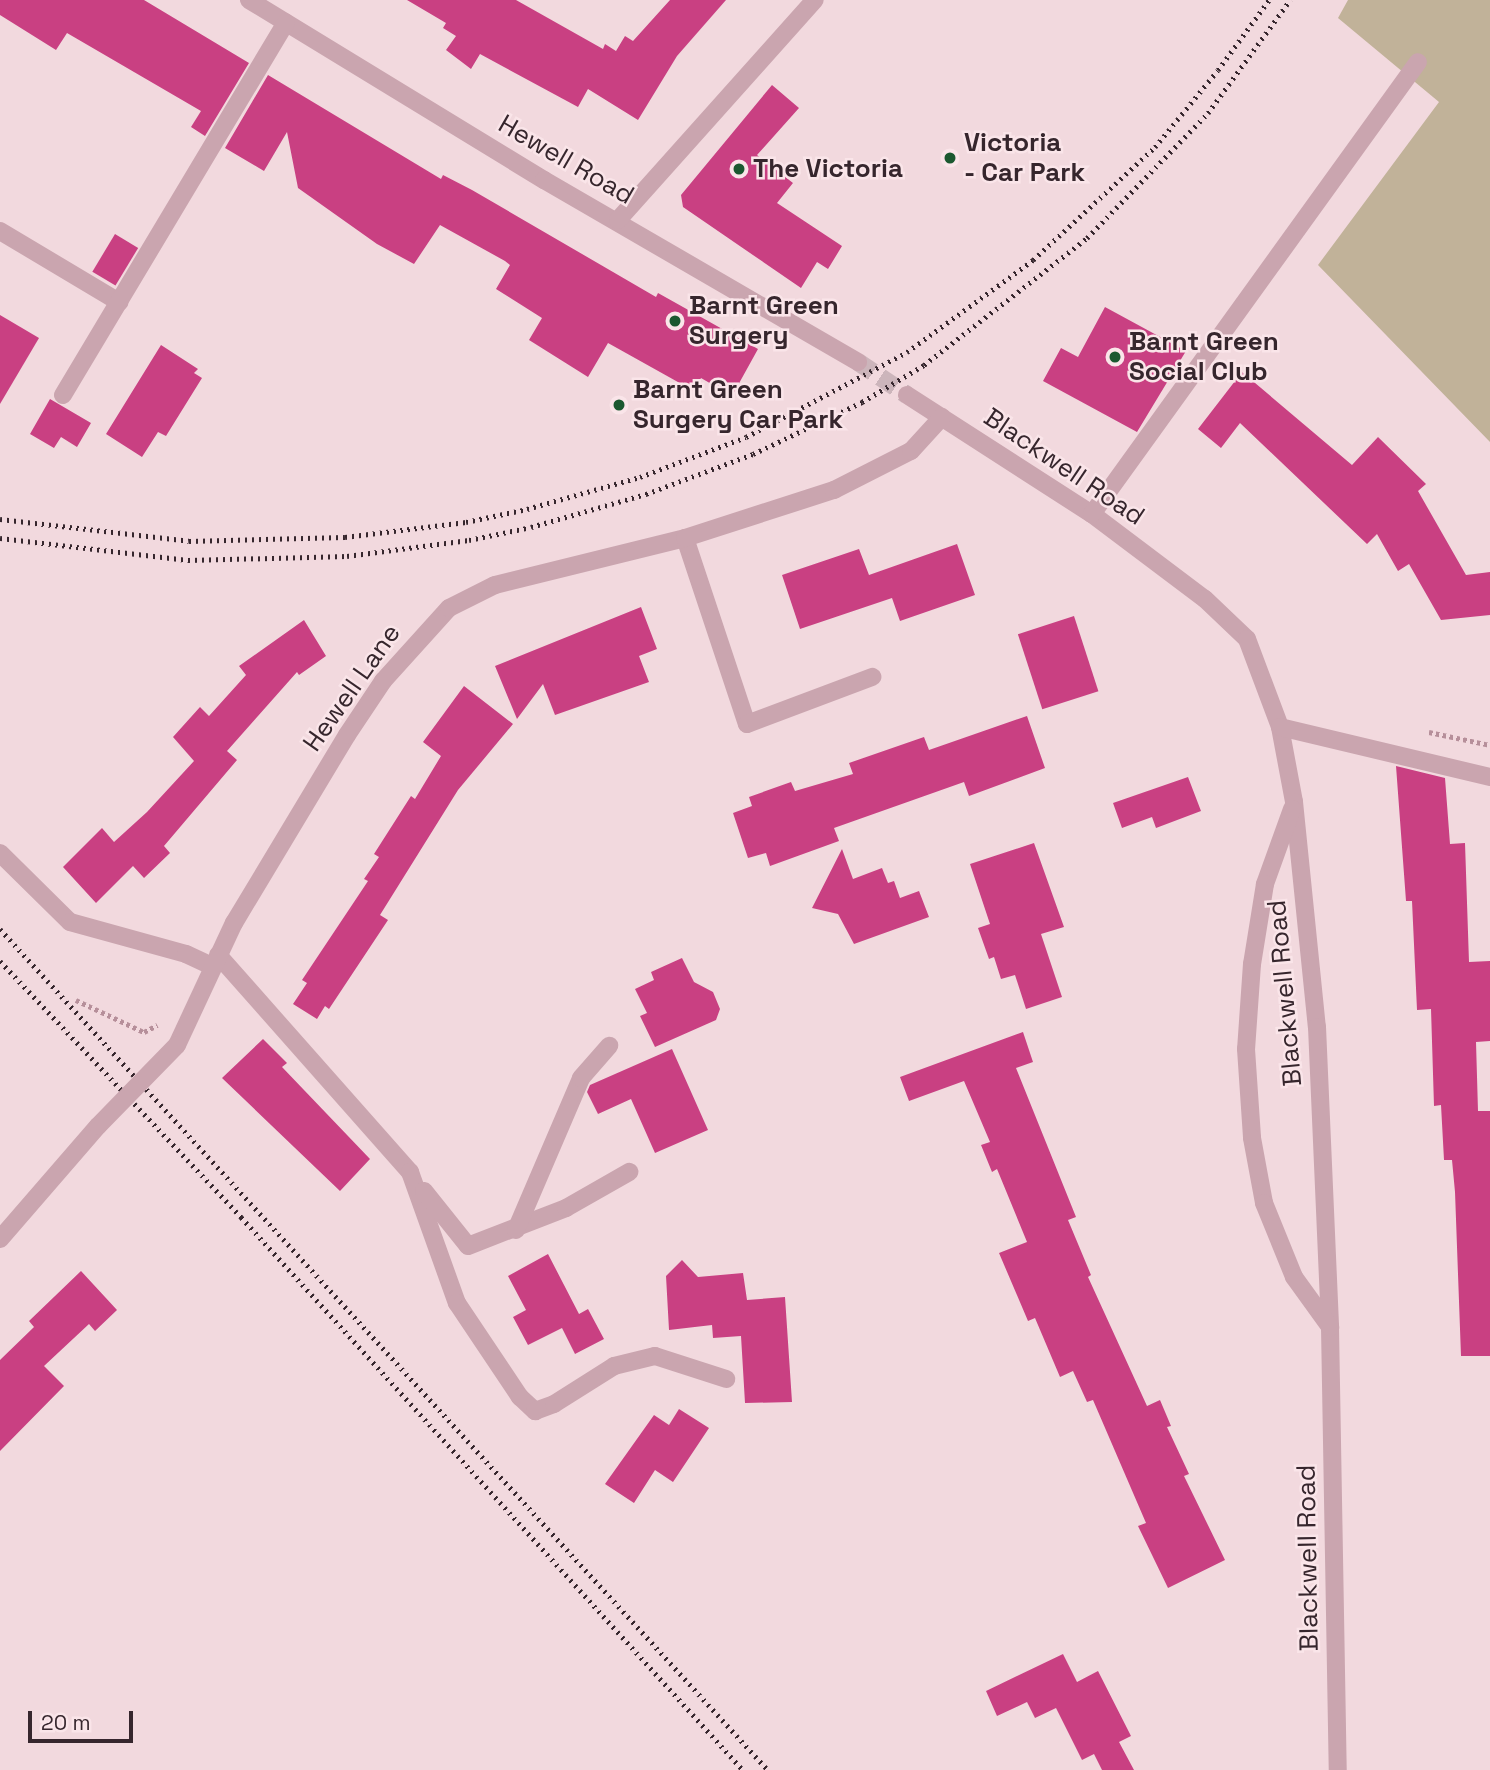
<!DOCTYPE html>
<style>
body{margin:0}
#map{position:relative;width:1490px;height:1770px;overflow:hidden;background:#f2d9de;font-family:"Space Grotesk",sans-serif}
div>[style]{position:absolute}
.green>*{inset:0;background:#c1b299}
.building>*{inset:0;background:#c94082;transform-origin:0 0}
.minor-tunnel>*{height:18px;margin-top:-9px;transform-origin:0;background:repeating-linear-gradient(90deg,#ccb5bb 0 18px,transparent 0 27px)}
.path>*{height:4.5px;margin-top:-2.25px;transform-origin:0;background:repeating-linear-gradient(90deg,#b68f9a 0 3.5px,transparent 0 7px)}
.minor>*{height:18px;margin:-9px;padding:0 9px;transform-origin:9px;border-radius:9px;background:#caa5af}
.rail>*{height:5px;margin-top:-2.5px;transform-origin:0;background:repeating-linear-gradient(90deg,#36262d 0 2px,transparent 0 7px)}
.minor-bridge>*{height:18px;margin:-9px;padding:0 9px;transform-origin:9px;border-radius:9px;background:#caa5af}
.dots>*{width:19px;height:19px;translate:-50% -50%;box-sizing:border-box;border:4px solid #fae5e9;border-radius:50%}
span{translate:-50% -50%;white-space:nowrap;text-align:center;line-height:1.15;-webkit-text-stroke:5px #fae5e9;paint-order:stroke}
.poi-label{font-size:26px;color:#36262d;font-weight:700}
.left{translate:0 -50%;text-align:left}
.street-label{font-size:26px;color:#36262d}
.scale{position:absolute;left:28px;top:1711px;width:105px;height:32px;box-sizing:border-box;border:4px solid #36262d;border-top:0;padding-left:9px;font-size:21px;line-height:24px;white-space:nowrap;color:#36262d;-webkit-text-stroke:5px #fae5e9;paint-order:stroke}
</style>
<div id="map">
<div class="green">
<i style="clip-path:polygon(1348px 0,1490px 0,1490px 442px,1318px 265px,1439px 102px,1338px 18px)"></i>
</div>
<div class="building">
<i style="clip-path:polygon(0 0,144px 0,249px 63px,205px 136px,191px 127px,201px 111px,67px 33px,56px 50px,0 15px)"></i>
<i style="clip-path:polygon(407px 0,516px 0,603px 49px,605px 44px,616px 51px,625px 36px,633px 41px,670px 0,726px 0,677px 56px,638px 120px,588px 89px,578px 107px,480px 54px,471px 69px,446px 50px,456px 36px,443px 28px,446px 23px)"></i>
<i style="clip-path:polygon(268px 75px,441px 179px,443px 175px,472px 190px,656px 297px,658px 293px,758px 349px,732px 396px,701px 378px,694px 391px,608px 343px,588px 377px,529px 340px,542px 318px,496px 289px,510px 265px,505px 261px,440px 225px,414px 264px,377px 244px,298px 188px,287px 132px,264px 171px,225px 148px)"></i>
<i style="clip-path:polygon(772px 85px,799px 108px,757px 155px,793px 183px,777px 203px,842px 246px,828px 269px,817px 262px,801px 288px,683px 207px,681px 195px)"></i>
<i style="left:115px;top:234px;width:27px;height:44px;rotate:31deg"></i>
<i style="clip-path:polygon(1105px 307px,1186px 351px,1137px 432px,1043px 381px,1061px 348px,1078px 357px)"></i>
<i style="clip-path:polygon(0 315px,39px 338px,0 404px)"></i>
<i style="clip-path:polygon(161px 345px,198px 369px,194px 373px,202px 378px,166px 436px,158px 432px,142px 457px,106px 434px)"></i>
<i style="clip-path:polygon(1242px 372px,1352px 465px,1378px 437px,1426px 484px,1418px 491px,1466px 575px,1490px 572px,1490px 615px,1441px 620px,1409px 564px,1398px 571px,1377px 534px,1367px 544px,1240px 423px,1221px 448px,1198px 429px)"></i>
<i style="clip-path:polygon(50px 399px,91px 423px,77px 447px,61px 437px,54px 448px,30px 434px)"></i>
<i style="clip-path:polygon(957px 544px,975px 595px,900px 621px,892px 598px,800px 629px,782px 575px,859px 549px,869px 575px)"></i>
<i style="clip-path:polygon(641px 607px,657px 649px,639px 656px,649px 682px,555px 715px,543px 684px,517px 719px,495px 666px)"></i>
<i style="left:1074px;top:616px;width:79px;height:59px;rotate:72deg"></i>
<i style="clip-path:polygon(304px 620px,326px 656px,299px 675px,297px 672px,227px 751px,237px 760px,164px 846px,170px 853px,144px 878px,133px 866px,96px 903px,63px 867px,102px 828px,114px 842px,147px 812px,194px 761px,173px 737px,200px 707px,209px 716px,246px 675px,239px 666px)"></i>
<i style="clip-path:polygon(464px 686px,513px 724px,458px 790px,380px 915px,388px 920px,329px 1009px,325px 1006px,317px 1019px,293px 1004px,307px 983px,302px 980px,368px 881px,364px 879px,379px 857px,374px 854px,411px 796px,415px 799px,441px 756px,423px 742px)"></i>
<i style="clip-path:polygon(1027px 716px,1045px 768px,969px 796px,964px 782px,834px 828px,839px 841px,770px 866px,766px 853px,748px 858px,733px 813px,752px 806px,749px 797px,791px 782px,795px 791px,853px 774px,849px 763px,924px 737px,929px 750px)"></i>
<i style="clip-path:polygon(1396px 766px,1445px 778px,1450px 844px,1465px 843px,1469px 962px,1490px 961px,1490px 1041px,1476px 1042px,1478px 1111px,1490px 1111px,1490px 1356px,1461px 1356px,1455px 1192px,1452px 1160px,1444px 1160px,1441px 1105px,1434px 1106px,1431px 1009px,1417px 1010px,1412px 901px,1406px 901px)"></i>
<i style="clip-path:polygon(1188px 777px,1201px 811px,1156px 828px,1152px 817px,1122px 828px,1113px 803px)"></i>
<i style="clip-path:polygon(1034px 843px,1064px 927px,1041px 934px,1062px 997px,1026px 1009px,1015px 975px,1001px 979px,994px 957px,989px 959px,978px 928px,990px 924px,970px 864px)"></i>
<i style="clip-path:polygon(842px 849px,853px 879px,882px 868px,888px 883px,894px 881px,900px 898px,919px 891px,929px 917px,854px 944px,838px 914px,812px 908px)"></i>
<i style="clip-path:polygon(682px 958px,694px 982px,713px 992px,720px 1009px,716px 1020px,655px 1047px,640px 1016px,647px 1013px,635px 989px,654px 980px,651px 972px)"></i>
<i style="clip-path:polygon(1023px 1032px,1033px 1062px,1016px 1068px,1076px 1217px,1068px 1220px,1091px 1275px,1088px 1277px,1147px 1406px,1160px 1400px,1171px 1426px,1167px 1427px,1189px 1474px,1184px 1476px,1225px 1560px,1168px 1588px,1138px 1526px,1146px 1523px,1093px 1400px,1087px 1402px,1073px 1371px,1060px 1377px,1035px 1318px,1028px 1321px,999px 1253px,1027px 1242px,997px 1169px,992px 1172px,981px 1145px,990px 1142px,964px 1081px,909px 1101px,900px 1077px)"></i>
<i style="clip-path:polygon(263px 1039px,287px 1063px,282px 1067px,370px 1159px,340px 1191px,222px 1078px)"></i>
<i style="clip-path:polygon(672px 1049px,708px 1130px,655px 1153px,631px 1099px,598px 1114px,587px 1092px,590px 1085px)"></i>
<i style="clip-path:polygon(548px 1254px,579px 1314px,588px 1309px,604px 1339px,575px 1354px,562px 1328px,528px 1345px,513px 1317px,526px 1310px,508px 1276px)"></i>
<i style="clip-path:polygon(682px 1260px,698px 1277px,743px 1273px,747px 1300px,785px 1297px,792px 1402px,745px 1403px,741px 1336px,713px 1338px,712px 1325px,669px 1330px,666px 1276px)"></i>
<i style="clip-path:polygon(81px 1271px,117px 1310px,95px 1331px,89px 1324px,44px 1366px,64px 1386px,0 1451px,0 1360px,34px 1327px,29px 1321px)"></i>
<i style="clip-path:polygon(679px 1409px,709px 1428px,673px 1482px,655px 1470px,634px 1503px,605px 1484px,654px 1415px,669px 1425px)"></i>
<i style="clip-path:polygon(1063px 1654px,1077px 1682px,1098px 1671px,1131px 1736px,1119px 1742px,1134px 1770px,1102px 1770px,1094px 1754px,1082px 1760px,1056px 1708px,1035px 1718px,1027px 1702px,997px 1716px,986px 1691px)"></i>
</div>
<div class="minor-tunnel">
<i style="left:858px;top:362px;width:59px;rotate:34deg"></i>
</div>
<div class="path">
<i style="left:1429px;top:732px;width:62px;rotate:12deg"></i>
<i style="left:76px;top:1000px;width:75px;rotate:25.2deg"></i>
<i style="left:144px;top:1032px;width:15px;rotate:-28deg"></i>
</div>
<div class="minor">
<i style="left:249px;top:0;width:346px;rotate:31.4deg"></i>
<i style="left:544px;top:180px;width:363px;rotate:30.1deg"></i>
<i style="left:618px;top:220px;width:295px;rotate:-48.2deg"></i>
<i style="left:0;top:231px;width:139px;rotate:30.8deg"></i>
<i style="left:63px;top:395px;width:434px;rotate:-59.1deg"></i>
<i style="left:907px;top:395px;width:220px;rotate:32.8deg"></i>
<i style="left:1092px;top:514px;width:141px;rotate:37deg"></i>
<i style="left:1205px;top:599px;width:58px;rotate:43.6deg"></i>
<i style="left:1247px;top:639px;width:94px;rotate:69.4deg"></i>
<i style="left:1280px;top:727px;width:76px;rotate:79.4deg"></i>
<i style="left:1294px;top:802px;width:226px;rotate:84.2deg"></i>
<i style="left:1317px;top:1027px;width:300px;rotate:87.5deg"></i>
<i style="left:1330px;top:1327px;width:443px;rotate:89deg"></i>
<i style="left:1092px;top:514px;width:557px;rotate:-54.2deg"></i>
<i style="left:685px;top:538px;width:196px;rotate:71.6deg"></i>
<i style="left:747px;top:724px;width:134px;rotate:-20.6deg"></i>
<i style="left:1280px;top:727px;width:216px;rotate:13.4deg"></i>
<i style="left:1292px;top:809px;width:80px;rotate:109.8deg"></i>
<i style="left:1265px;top:884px;width:81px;rotate:99.2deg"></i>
<i style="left:1252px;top:964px;width:85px;rotate:94deg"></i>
<i style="left:1246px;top:1049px;width:89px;rotate:86.1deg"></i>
<i style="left:1252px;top:1138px;width:66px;rotate:79.5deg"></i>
<i style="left:1264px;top:1203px;width:80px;rotate:67.9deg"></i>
<i style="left:1294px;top:1277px;width:62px;rotate:54.2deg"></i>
<i style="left:0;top:853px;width:98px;rotate:44.6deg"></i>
<i style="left:70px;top:922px;width:120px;rotate:15.4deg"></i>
<i style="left:186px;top:954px;width:29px;rotate:25deg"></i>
<i style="left:218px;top:955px;width:290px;rotate:48.5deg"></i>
<i style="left:410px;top:1172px;width:139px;rotate:70.3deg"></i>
<i style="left:457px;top:1303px;width:113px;rotate:56.2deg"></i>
<i style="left:520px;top:1397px;width:21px;rotate:43deg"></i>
<i style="left:535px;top:1411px;width:20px;rotate:-20deg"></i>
<i style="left:554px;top:1404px;width:71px;rotate:-32.3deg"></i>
<i style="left:614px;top:1366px;width:42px;rotate:-13.7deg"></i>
<i style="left:655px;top:1356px;width:75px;rotate:17.9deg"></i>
<i style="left:177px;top:1045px;width:135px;rotate:-65deg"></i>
<i style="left:234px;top:923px;width:219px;rotate:-59deg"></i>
<i style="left:347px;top:735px;width:65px;rotate:-56.3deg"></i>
<i style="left:383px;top:681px;width:98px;rotate:-47.9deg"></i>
<i style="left:449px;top:608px;width:51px;rotate:-26.6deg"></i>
<i style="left:495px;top:585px;width:196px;rotate:-13.9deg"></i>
<i style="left:685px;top:538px;width:157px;rotate:-17.9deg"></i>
<i style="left:834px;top:490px;width:86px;rotate:-26.9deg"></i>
<i style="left:911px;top:451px;width:46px;rotate:-47.6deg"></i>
<i style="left:424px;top:1191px;width:70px;rotate:51.3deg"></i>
<i style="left:468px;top:1246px;width:105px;rotate:-21.2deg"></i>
<i style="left:566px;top:1208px;width:73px;rotate:-29.7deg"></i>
<i style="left:516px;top:1230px;width:165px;rotate:-66.8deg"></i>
<i style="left:581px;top:1078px;width:43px;rotate:-48.8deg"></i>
<i style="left:0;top:1239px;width:150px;rotate:-49.1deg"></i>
</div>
<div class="rail">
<i style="left:0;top:519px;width:190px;rotate:6.6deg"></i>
<i style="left:189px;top:541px;width:156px;rotate:-1.5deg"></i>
<i style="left:345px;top:537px;width:122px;rotate:-7.1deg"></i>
<i style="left:466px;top:522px;width:62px;rotate:-12deg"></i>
<i style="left:527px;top:509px;width:117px;rotate:-15.8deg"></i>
<i style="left:640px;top:477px;width:113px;rotate:-20.7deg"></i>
<i style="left:746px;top:437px;width:182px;rotate:-27.8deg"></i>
<i style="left:907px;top:352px;width:156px;rotate:-36.1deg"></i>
<i style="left:1033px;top:260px;width:166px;rotate:-42.8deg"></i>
<i style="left:1155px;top:147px;width:99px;rotate:-50.7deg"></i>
<i style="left:1218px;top:70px;width:87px;rotate:-53.9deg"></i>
<i style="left:0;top:538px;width:189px;rotate:6.7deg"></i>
<i style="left:188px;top:560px;width:159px;rotate:-1.4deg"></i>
<i style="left:347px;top:556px;width:123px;rotate:-7.5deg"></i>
<i style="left:469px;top:540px;width:63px;rotate:-11.8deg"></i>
<i style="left:531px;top:527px;width:120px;rotate:-16deg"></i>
<i style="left:646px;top:494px;width:114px;rotate:-20.5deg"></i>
<i style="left:753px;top:454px;width:121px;rotate:-25.5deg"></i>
<i style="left:862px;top:402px;width:72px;rotate:-30.8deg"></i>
<i style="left:924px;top:365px;width:207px;rotate:-37.9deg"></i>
<i style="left:1087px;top:238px;width:174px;rotate:-45.9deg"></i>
<i style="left:1208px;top:113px;width:140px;rotate:-54deg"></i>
<i style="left:0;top:929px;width:1139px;rotate:47.6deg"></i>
<i style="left:0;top:961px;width:352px;rotate:46.7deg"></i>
<i style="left:241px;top:1217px;width:747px;rotate:47.77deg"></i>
</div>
<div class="minor-bridge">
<i style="left:98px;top:1126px;width:113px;rotate:-45.7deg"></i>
</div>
<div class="dots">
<i style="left:950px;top:158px;background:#1b5830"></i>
<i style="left:739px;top:169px;background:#1b5830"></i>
<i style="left:675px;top:321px;background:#1b5830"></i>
<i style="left:1115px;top:357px;background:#1b5830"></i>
<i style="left:619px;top:405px;background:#1b5830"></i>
</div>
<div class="poi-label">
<span class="left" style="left:964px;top:158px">Victoria<br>- Car Park</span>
<span class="left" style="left:753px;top:169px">The Victoria</span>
<span class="left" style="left:689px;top:321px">Barnt Green<br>Surgery</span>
<span class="left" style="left:1129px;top:357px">Barnt Green<br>Social Club</span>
<span class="left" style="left:633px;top:405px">Barnt Green<br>Surgery Car Park</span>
</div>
<div class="street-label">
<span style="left:566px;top:160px;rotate:30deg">Hewell Road</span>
<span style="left:1064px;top:467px;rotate:34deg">Blackwell Road</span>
<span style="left:352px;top:688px;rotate:-55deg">Hewell Lane</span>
<span style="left:1285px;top:993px;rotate:-95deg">Blackwell Road</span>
<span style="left:1308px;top:1558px;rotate:-91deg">Blackwell Road</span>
</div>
<div class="scale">20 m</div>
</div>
